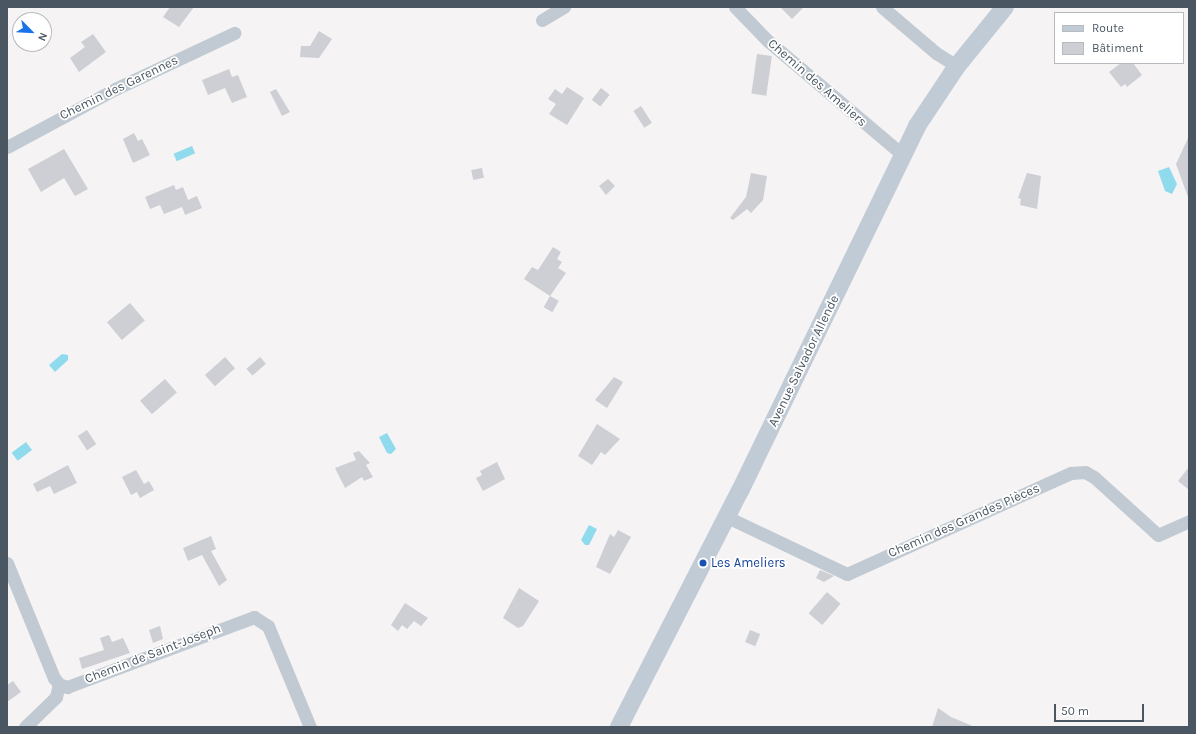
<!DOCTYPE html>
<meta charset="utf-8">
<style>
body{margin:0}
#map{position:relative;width:1196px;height:734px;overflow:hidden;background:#f5f3f3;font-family:Karla,sans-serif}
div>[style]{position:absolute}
.water>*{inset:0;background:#90daee;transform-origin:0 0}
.building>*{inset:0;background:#cdcfd5;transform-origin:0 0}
.minor>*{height:13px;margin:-6.5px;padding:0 6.5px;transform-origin:6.5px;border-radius:6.5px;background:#c1cad2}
.secondary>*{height:18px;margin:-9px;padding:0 9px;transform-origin:9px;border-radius:9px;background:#c1cbd6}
.dots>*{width:11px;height:11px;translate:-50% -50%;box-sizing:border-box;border:2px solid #fff;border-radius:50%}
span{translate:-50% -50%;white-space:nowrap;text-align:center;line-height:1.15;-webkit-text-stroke:3.5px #fff;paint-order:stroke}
.street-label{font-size:13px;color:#4a5661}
.transit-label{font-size:13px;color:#164399}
.left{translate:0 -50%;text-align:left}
.frame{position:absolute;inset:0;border:8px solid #4a5661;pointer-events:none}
.legend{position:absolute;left:1054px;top:12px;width:130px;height:52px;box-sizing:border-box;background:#fff;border:1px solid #b7bbc0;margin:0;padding:5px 7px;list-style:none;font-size:12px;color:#4a5661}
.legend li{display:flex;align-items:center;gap:8px;height:20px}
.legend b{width:20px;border:1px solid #b7bbc0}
.north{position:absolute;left:12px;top:12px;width:40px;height:40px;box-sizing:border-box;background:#fff;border:1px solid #b7bbc0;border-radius:50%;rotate:114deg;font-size:11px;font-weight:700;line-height:16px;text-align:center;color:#4a5661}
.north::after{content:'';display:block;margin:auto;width:14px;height:18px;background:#1a73e8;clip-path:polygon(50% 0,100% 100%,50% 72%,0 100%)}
.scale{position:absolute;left:1054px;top:704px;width:90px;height:18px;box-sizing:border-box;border:2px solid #4a5661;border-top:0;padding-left:5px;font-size:12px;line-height:14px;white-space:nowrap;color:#4a5661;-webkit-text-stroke:3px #fff;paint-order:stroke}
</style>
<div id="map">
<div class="water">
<i style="left:192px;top:146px;width:8px;height:20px;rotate:67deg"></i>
<i style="clip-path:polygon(1169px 167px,1177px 184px,1172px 194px,1165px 191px,1158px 171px)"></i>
<i style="clip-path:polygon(62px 354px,68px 355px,68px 360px,55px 372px,49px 365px)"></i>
<i style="clip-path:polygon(387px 433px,396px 449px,391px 454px,387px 453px,379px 437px)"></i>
<i style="left:26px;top:442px;width:10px;height:18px;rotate:53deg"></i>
<i style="clip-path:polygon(589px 525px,597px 529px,589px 545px,585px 545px,581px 540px)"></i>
</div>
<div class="building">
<i style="clip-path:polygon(170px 7px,194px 7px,179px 27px,163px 17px)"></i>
<i style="clip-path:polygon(780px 7px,804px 7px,792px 19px)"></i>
<i style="clip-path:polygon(319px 31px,332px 39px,319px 58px,300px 57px,301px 46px,310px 46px)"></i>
<i style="clip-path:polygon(93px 34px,106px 52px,79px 72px,70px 58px,85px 47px,81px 42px)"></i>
<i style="left:757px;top:54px;width:15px;height:40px;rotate:8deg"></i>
<i style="clip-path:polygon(1121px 63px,1133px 63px,1142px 75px,1127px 87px,1125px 84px,1121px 87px,1109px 72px)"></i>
<i style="clip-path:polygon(229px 69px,232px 77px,238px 75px,247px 97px,232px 103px,225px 88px,208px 95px,202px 80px)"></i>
<i style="clip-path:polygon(567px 87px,584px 98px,567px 125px,549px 114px,556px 104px,548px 99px,555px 89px,562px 94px)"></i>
<i style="left:601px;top:88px;width:11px;height:15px;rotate:38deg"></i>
<i style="clip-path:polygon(276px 89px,290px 112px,282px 116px,270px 92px)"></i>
<i style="left:641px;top:106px;width:20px;height:9px;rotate:57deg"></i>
<i style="clip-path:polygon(134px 133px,138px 141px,142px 139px,150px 155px,133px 163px,123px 139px)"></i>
<i style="clip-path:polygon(1189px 136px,1189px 197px,1188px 197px,1176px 164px)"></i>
<i style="clip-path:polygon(64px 149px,88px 189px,75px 196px,64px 178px,41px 192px,28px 169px)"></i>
<i style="left:482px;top:168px;width:10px;height:11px;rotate:79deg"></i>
<i style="clip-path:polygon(751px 173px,767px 176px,763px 200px,751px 213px,747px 209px,733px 220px,730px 218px,746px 197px)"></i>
<i style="clip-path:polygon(1027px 173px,1041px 176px,1037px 209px,1020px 205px,1021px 199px,1018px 198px)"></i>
<i style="clip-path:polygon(608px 179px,615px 186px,606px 195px,599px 186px)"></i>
<i style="clip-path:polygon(174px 185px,176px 190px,183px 187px,188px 200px,197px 196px,202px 208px,185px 215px,182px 207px,164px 214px,160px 205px,150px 209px,145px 197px)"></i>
<i style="clip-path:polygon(553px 247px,561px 252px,557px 259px,562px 262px,558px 268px,566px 273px,550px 296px,524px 279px,532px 267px,538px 270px)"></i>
<i style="left:550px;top:296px;width:10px;height:13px;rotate:29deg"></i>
<i style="left:130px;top:303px;width:23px;height:30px;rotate:50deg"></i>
<i style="left:225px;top:357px;width:15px;height:27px;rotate:48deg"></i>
<i style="left:260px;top:357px;width:9px;height:18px;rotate:49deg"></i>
<i style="clip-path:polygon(614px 377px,623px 382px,607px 408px,595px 400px)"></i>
<i style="left:165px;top:379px;width:18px;height:33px;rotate:49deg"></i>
<i style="clip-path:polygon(597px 424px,620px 439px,605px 455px,601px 452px,592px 465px,578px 456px)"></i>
<i style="left:87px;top:430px;width:17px;height:11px;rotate:57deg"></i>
<i style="clip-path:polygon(359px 451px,370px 463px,366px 465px,373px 477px,364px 481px,362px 477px,345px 488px,335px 468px,356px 460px,353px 453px)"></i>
<i style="clip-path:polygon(497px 462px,505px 479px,483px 491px,476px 478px,482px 475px,480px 471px)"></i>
<i style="clip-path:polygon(68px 465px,77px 483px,54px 494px,50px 486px,37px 492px,33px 484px)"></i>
<i style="clip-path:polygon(1189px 467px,1189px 490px,1178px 481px)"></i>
<i style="clip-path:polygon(136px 470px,144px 484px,149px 481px,154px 490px,140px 498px,137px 492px,131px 495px,122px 477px)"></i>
<i style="clip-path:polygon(618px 530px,631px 537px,610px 574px,596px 567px,610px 534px,614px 537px)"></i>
<i style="clip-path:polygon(211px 536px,216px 549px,211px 551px,227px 580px,219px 586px,202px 555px,188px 561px,183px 548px)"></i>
<i style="clip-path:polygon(820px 570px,834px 576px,824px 582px,816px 578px)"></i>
<i style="clip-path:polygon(519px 588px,539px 601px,523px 626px,518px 628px,503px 618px)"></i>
<i style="left:827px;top:592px;width:18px;height:28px;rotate:41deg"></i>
<i style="clip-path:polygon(405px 603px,428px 618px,421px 626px,414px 621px,407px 629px,402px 625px,398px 631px,391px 625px)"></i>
<i style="clip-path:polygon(160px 626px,163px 639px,153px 643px,149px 630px)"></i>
<i style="left:750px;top:630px;width:11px;height:13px;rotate:22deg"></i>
<i style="clip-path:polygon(109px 635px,112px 642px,123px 638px,130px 653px,82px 669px,79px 658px,104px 650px,100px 638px)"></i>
<i style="clip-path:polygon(13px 681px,21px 692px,7px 702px,7px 685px)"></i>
<i style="clip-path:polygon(938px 708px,951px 717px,975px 727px,932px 727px)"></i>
</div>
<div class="minor">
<i style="left:735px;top:7px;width:47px;rotate:45.9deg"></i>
<i style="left:768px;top:41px;width:177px;rotate:40.2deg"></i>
<i style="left:882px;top:7px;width:71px;rotate:40.4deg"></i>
<i style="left:936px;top:53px;width:25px;rotate:32deg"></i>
<i style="left:542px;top:20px;width:26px;rotate:-31deg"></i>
<i style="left:7px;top:147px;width:123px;rotate:-28.2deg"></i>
<i style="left:115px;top:89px;width:132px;rotate:-25.2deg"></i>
<i style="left:727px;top:517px;width:133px;rotate:25.4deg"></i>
<i style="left:847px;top:574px;width:246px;rotate:-24.3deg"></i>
<i style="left:1071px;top:473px;width:14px;rotate:-4deg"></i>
<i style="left:1085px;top:472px;width:10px;rotate:29deg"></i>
<i style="left:1094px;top:477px;width:86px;rotate:42.2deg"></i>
<i style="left:1158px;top:535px;width:34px;rotate:-24deg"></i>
<i style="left:7px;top:563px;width:124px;rotate:67.8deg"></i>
<i style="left:54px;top:678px;width:8px;rotate:50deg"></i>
<i style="left:59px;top:684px;width:9px;rotate:21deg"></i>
<i style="left:67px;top:687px;width:200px;rotate:-20.5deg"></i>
<i style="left:254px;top:617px;width:17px;rotate:33deg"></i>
<i style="left:268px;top:626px;width:109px;rotate:67.4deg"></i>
<i style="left:25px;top:727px;width:43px;rotate:-44.1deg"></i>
<i style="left:56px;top:697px;width:13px;rotate:-77deg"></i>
</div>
<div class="secondary">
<i style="left:619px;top:727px;width:265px;rotate:-62.9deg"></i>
<i style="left:740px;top:491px;width:406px;rotate:-64.1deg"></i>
<i style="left:917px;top:126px;width:72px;rotate:-56.3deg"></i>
<i style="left:957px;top:66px;width:76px;rotate:-50.9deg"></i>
</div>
<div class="dots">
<i style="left:703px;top:563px;background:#1a4fb4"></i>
</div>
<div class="street-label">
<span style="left:817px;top:83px;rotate:41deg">Chemin des Ameliers</span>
<span style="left:119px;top:88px;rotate:-26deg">Chemin des Garennes</span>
<span style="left:804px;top:361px;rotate:-64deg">Avenue Salvador Allende</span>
<span style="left:964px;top:521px;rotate:-24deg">Chemin des Grandes Pièces</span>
<span style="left:153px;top:654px;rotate:-21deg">Chemin de Saint-Joseph</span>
</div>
<div class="transit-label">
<span class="left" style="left:711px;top:563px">Les Ameliers</span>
</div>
<div class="frame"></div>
<ul class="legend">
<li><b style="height:5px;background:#c1cbd6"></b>Route</li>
<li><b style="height:11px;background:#cdcfd5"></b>Bâtiment</li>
</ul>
<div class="north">N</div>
<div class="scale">50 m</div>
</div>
